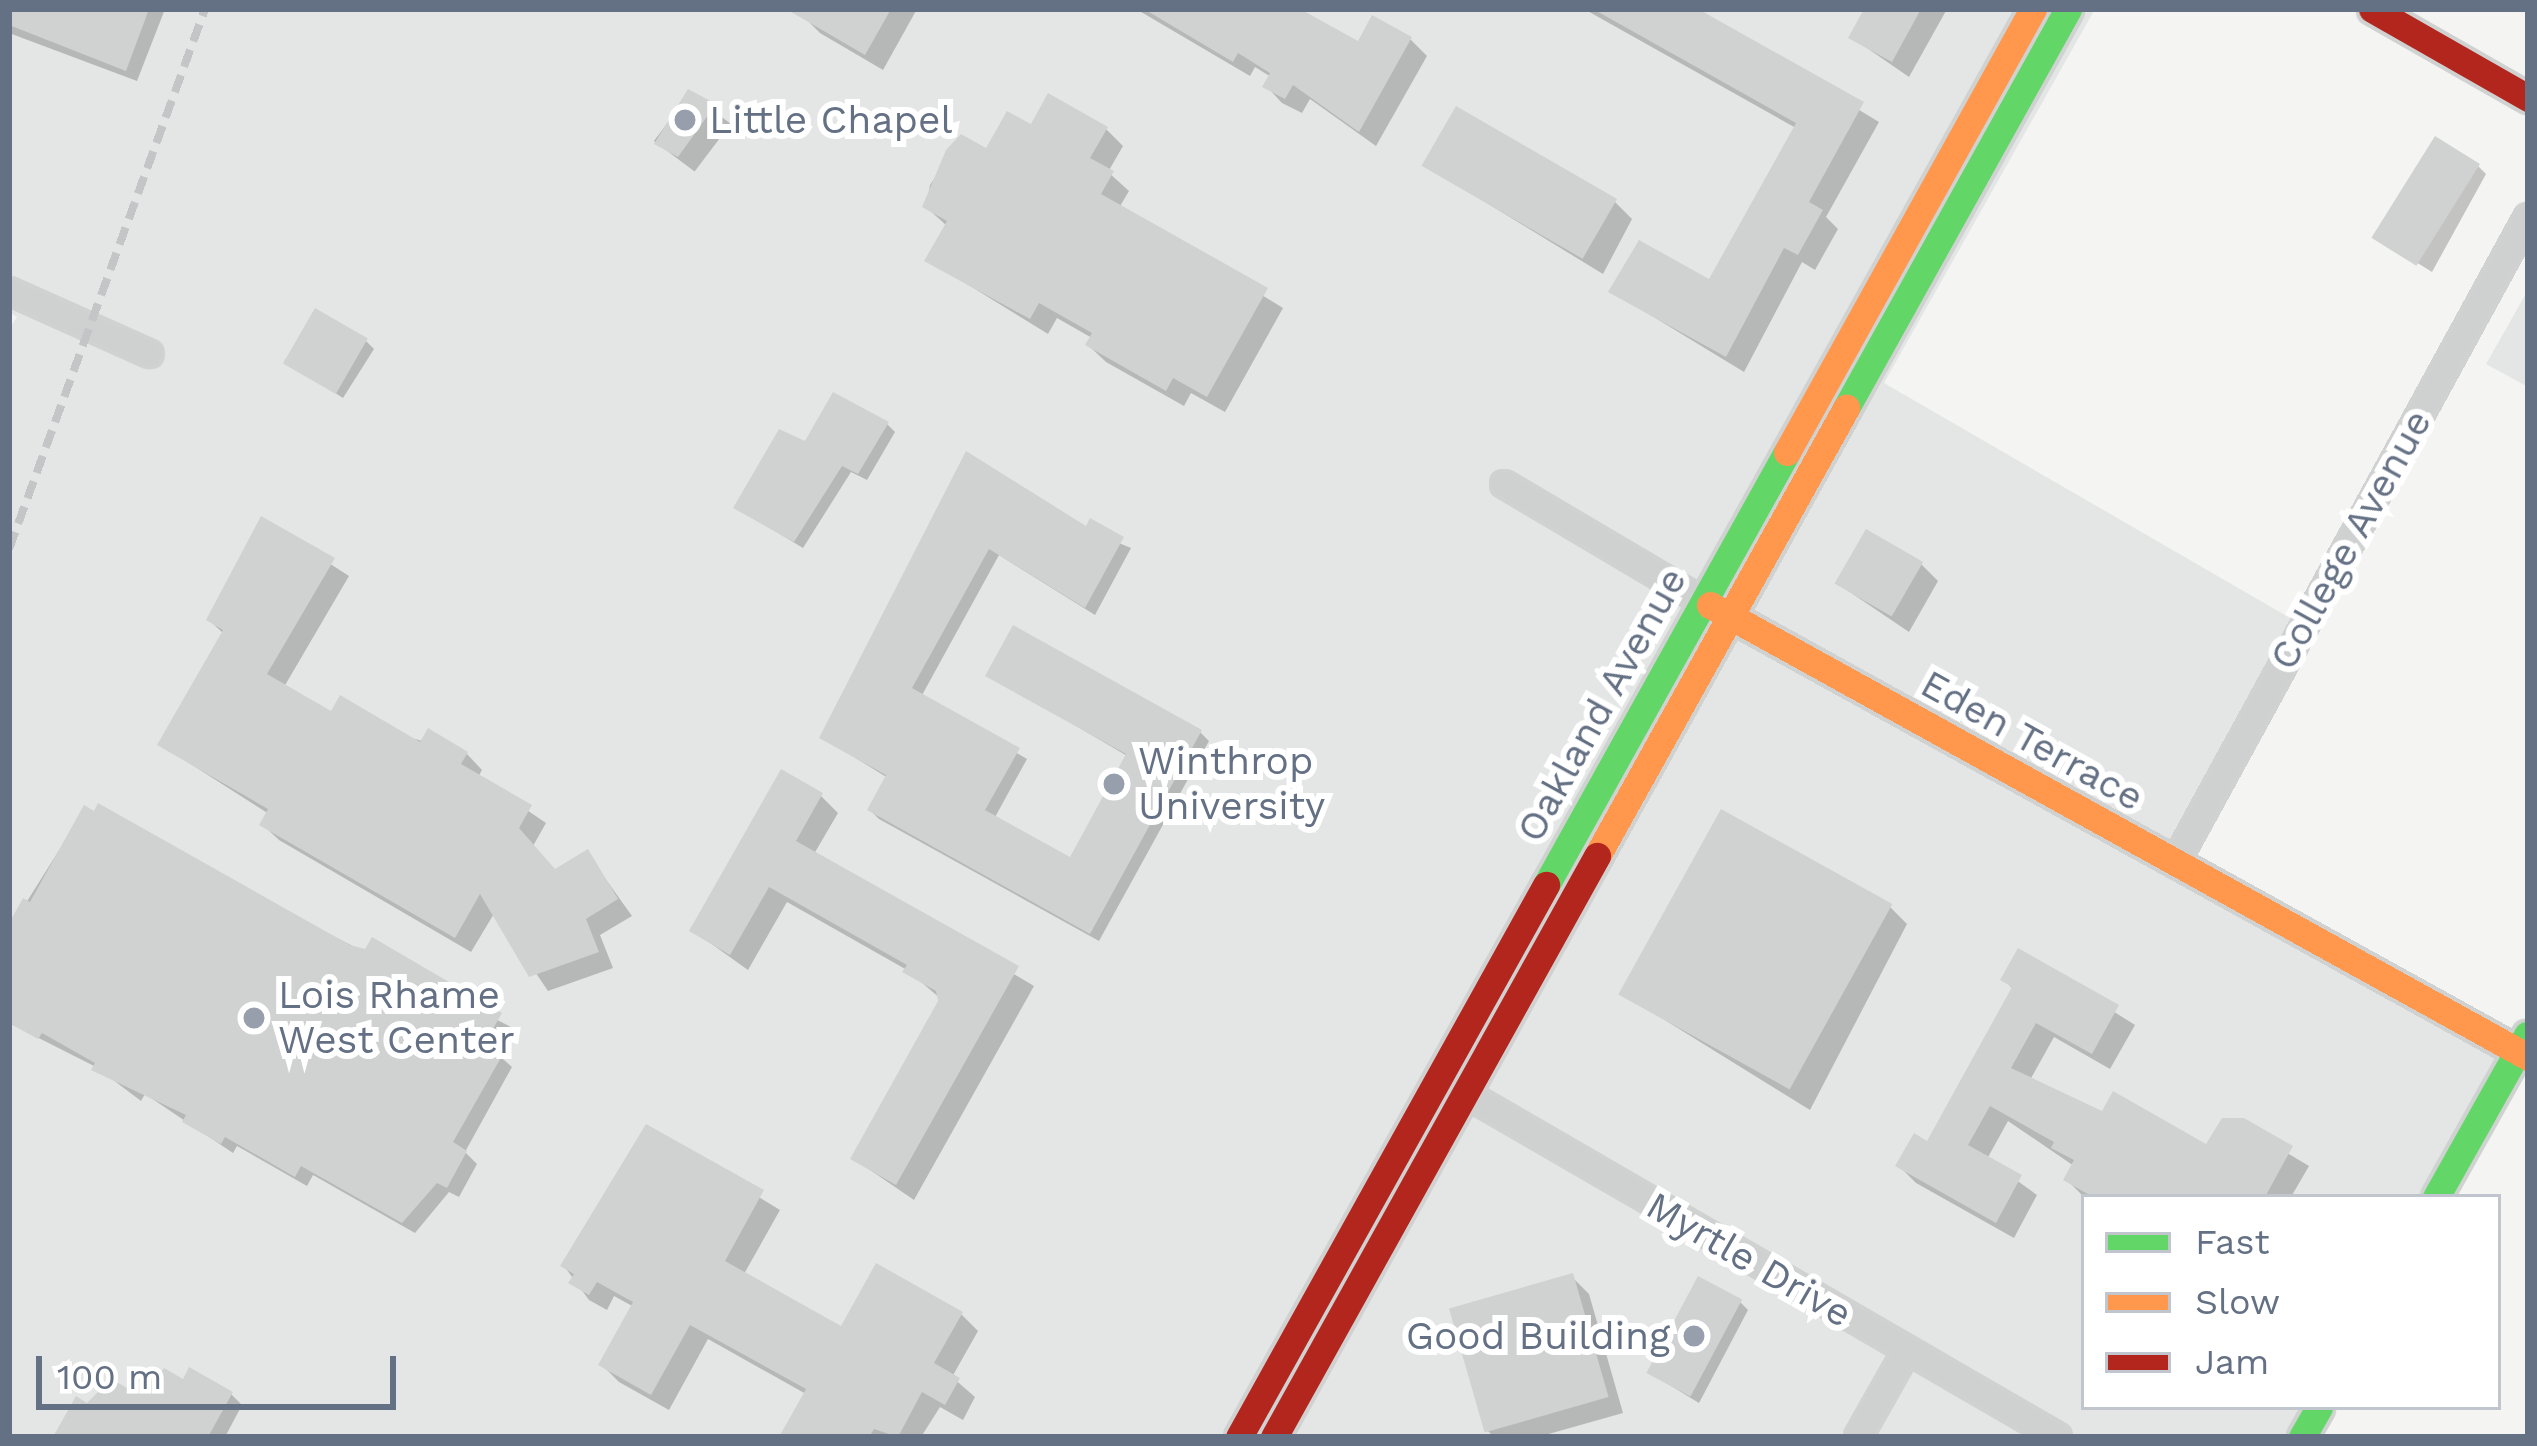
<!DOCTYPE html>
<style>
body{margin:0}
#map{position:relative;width:2537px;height:1446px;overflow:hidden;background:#f4f5f3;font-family:"Work Sans",sans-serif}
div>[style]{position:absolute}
.built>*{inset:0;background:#e4e6e5}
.shadow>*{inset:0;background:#0003;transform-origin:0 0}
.building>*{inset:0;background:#d0d1d1;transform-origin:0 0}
.roads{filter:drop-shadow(3px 0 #d0d2d2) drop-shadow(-3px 0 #d0d2d2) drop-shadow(0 3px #d0d2d2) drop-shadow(0 -3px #d0d2d2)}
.street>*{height:24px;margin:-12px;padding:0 12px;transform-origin:12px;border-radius:12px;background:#cfd0d0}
.fast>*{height:27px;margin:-13.5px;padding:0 13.5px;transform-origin:13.5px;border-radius:13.5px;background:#63d668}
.slow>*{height:27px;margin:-13.5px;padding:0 13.5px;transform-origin:13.5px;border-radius:13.5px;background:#ff974d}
.jam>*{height:27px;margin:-13.5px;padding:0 13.5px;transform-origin:13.5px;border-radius:13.5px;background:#b3261e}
.rail>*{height:8px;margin-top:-4px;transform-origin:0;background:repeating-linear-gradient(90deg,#c4c5c6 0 18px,transparent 0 27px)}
.dots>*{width:33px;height:33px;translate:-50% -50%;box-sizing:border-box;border:6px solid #fff;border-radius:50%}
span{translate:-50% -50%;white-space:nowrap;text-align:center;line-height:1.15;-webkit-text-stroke:12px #fff;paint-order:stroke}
.poi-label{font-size:39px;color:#647084}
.left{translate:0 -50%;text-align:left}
.right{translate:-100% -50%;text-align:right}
.street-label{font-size:39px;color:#647084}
.frame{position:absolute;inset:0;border:12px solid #647084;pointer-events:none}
.legend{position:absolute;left:2081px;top:1194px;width:420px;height:216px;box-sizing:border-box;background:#fff;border:3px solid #c1c6ce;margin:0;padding:15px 21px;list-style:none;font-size:36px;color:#647084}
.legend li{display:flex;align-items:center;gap:24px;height:60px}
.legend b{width:60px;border:3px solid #c1c6ce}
.scale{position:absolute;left:36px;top:1356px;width:360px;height:54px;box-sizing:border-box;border:6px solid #647084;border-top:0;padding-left:15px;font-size:36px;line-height:42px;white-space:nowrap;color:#647084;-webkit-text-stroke:9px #fff;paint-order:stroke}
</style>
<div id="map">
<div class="built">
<i style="clip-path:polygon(9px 9px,2095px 9px,1884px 383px,2304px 626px,2176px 863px,2518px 1051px,2433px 1197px,2084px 1197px,2084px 1407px,2318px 1407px,2301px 1437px,9px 1437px,9px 329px,17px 317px,9px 312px)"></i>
<i style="clip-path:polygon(2528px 290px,2528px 387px,2486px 364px)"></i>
</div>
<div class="shadow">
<i style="clip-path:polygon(9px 9px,165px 9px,137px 81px,9px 33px)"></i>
<i style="clip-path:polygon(807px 9px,917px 9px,883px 70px,820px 33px,803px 16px)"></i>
<i style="clip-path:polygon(1136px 9px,1294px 9px,1359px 46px,1410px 39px,1427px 56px,1376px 146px,1310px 99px,1302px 113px,1282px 103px,1266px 86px,1271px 77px,1255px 67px,1250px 76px)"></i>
<i style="clip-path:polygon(1584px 9px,1692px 9px,1879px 122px,1826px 217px,1838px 229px,1815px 270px,1802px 262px,1744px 372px,1611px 291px,1710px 283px,1796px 128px)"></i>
<i style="clip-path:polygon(1867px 9px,1947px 9px,1909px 77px,1851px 37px)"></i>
<i style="left:690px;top:93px;width:51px;height:60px;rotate:37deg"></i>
<i style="clip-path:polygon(1032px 128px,1106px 129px,1123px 146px,1108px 172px,1129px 191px,1119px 208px,1283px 308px,1225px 412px,1191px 393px,1184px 406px,1106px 362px,1088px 345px,1092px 338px,1057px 318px,1048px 334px,928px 260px,947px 226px,926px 207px,930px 185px,962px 138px,987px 152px)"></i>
<i style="clip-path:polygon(1426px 166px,1615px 202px,1632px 219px,1603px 274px)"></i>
<i style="clip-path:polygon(2478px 166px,2486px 174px,2432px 272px,2379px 239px)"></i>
<i style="clip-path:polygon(366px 341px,374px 349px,343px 398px,284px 360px)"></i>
<i style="clip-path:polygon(887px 424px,895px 432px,867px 480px,851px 472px,803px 548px,737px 508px,807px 445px)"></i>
<i style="clip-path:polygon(968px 455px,1087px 530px,1131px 548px,1095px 615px,999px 555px,921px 697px,1027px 759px,994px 819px,1071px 861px,1129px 757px,989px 675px,1200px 732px,1209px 741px,1099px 941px,879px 819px,870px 810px,888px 778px,823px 738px)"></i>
<i style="clip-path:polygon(262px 520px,349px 576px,284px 687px,332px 715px,467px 754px,482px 770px,478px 777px,546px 823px,533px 846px,556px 872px,587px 853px,632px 916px,600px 935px,613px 968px,548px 991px,495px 912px,471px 952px,279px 840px,263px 825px,269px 814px,161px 745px,224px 634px,209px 620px)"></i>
<i style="clip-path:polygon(1921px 564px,1938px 581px,1909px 632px,1838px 584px)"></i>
<i style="clip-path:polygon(821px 796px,838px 813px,814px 854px,1034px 986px,914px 1200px,854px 1159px,941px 999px,907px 970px,787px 902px,748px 970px,692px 930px)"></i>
<i style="clip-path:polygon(85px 809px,511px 1027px,496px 1053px,512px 1067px,465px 1152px,477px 1164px,459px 1197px,449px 1192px,415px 1233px,313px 1175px,307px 1186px,237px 1146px,233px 1153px,145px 1094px,141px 1101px,96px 1067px,9px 1023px,9px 930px)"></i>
<i style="clip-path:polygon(1890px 907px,1907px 924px,1810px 1110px,1626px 996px)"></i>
<i style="clip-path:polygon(2019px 952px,2135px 1025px,2110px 1069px,2054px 1037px,2030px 1080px,2103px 1115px,2207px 1148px,2230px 1119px,2309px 1166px,2291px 1197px,2084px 1197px,2067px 1180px,2074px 1166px,2008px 1121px,1987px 1159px,2037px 1195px,2014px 1238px,1916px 1183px,1899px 1166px,1928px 1145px,2014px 990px,2004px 980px)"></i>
<i style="clip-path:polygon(647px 1128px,780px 1210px,744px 1274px,842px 1330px,961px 1314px,978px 1331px,952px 1377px,975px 1397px,963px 1420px,940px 1407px,921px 1437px,782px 1437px,806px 1394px,708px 1339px,669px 1410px,619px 1382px,602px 1365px,634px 1307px,614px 1296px,607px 1310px,589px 1300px,564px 1266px)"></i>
<i style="clip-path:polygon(1572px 1277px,1589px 1294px,1623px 1413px,1538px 1437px,1494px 1437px,1486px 1429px)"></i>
<i style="clip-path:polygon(1740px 1302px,1748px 1310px,1699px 1403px,1650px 1373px)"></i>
<i style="clip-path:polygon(184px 1383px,231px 1394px,242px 1405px,225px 1437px,56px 1437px,87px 1406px)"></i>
</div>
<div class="building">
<i style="clip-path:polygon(9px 9px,149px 9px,126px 71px,9px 25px)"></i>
<i style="clip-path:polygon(786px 9px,891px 9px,865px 55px)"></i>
<i style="clip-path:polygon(1144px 9px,1300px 9px,1358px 41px,1372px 15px,1412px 37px,1359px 132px,1293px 85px,1285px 99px,1262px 87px,1270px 73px,1238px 53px,1233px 62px)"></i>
<i style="clip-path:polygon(1593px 9px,1698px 9px,1864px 102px,1809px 202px,1823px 210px,1798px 255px,1784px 248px,1726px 357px,1608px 292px,1639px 240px,1709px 279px,1796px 123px)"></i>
<i style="clip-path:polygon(1864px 9px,1921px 9px,1892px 62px,1848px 38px)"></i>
<i style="clip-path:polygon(688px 89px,716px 104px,678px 157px,654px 144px)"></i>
<i style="clip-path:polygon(1048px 93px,1108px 127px,1090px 158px,1114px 171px,1101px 194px,1268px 288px,1207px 397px,1173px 378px,1166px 391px,1085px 345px,1092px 333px,1039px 303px,1030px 319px,924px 261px,947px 221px,922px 207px,946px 150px,961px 134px,986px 148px,1007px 111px,1031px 124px)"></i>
<i style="left:1456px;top:106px;width:186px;height:69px;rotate:30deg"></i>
<i style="left:2435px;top:136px;width:53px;height:120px;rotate:32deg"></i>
<i style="left:315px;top:308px;width:61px;height:64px;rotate:30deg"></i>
<i style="clip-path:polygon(833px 392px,889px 422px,858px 474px,842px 466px,794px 542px,733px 508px,779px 429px,805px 441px)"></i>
<i style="clip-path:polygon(966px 451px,1086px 526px,1090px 518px,1124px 537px,1085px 608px,989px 549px,912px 688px,1020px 748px,985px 810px,1070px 857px,1126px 754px,985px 676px,1013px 625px,1202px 730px,1090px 934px,867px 810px,886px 775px,819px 738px)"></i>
<i style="clip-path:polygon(261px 516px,335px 558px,267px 674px,331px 711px,340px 695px,420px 742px,428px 728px,468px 752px,461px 764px,532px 805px,519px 828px,555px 869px,588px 849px,618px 899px,586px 919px,599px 952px,529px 977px,480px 894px,455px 938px,259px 825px,268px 809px,157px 745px,223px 630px,206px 620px)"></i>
<i style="left:1866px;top:529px;width:66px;height:63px;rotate:30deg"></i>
<i style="clip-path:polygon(781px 769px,823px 793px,796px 841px,1019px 966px,896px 1185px,850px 1159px,938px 1001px,936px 991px,902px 972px,907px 965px,769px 887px,730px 955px,689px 931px)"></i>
<i style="clip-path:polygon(98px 803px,350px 945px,365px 949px,372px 937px,502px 1013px,485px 1043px,503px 1054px,453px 1142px,467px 1151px,447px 1188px,437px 1183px,402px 1223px,301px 1166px,295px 1177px,225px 1137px,221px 1144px,182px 1122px,186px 1115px,91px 1070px,95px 1063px,42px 1033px,38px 1039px,9px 1023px,9px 923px,23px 898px,30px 902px,84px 805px,94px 811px)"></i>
<i style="left:1721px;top:809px;width:196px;height:212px;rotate:29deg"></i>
<i style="clip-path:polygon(2018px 948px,2119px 1005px,2092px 1054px,2036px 1023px,2011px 1068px,2102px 1111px,2113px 1091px,2206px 1144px,2222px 1118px,2244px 1118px,2293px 1146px,2265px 1197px,2093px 1197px,2063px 1180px,2074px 1160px,2051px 1148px,2054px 1142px,1990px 1106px,1968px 1145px,2022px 1175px,1996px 1223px,1895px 1166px,1914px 1133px,1927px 1141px,2012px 987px,2000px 980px)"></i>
<i style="clip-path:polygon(646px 1124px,764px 1190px,725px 1261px,841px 1326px,876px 1263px,963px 1312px,934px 1363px,960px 1378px,945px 1405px,922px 1392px,898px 1437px,874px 1429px,869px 1437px,779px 1437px,806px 1389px,690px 1325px,651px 1395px,598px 1365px,633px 1302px,597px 1282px,589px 1295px,568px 1283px,574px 1274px,560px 1266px)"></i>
<i style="left:1573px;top:1273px;width:129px;height:129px;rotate:74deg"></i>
<i style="left:1698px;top:1276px;width:50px;height:110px;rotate:28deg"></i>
<i style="clip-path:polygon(189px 1367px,233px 1392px,208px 1437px,53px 1437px,76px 1396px,87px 1403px,111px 1379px,129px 1389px,138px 1373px,155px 1383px,164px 1368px,183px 1379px)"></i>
</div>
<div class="roads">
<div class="street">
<i style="left:9px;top:291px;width:154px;rotate:24.1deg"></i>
<i style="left:1504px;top:484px;width:230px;rotate:30.6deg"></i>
<i style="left:2175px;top:863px;width:736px;rotate:-61.35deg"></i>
<i style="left:1454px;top:1087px;width:698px;rotate:30.09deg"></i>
<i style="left:1858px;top:1437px;width:98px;rotate:-60.5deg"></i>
</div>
<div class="fast">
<i style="left:1846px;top:408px;width:457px;rotate:-60.9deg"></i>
<i style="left:1546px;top:885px;width:496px;rotate:-60.9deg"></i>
<i style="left:2436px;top:1197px;width:186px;rotate:-60.7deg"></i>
<i style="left:2302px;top:1437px;width:34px;rotate:-60deg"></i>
</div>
<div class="slow">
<i style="left:1787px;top:452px;width:507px;rotate:-60.96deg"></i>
<i style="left:1710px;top:605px;width:935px;rotate:28.92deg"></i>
<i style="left:1597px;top:856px;width:513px;rotate:-60.93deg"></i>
</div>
<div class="jam">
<i style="left:2372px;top:9px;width:180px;rotate:29.7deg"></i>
<i style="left:1239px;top:1437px;width:632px;rotate:-60.92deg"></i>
<i style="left:1274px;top:1437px;width:665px;rotate:-60.93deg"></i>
</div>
</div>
<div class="rail">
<i style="left:9px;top:549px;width:574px;rotate:-70.05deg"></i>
</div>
<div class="dots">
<i style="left:685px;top:120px;background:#969fab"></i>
<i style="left:1114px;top:784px;background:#969fab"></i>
<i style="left:254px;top:1018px;background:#969fab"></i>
<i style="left:1694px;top:1336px;background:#969fab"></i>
</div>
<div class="poi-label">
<span class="left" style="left:709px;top:120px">Little Chapel</span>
<span class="left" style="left:1138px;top:784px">Winthrop<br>University</span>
<span class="left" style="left:278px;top:1018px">Lois Rhame<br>West Center</span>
<span class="right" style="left:1670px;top:1336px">Good Building</span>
</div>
<div class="street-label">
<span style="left:2351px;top:540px;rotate:-61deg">College Avenue</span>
<span style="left:1602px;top:705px;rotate:-61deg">Oakland Avenue</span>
<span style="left:2032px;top:741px;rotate:29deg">Eden Terrace</span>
<span style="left:1749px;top:1260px;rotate:30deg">Myrtle Drive</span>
</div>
<div class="frame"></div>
<ul class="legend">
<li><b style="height:15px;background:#63d668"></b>Fast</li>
<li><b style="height:15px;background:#ff974d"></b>Slow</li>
<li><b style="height:15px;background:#b3261e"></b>Jam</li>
</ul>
<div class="scale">100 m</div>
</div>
